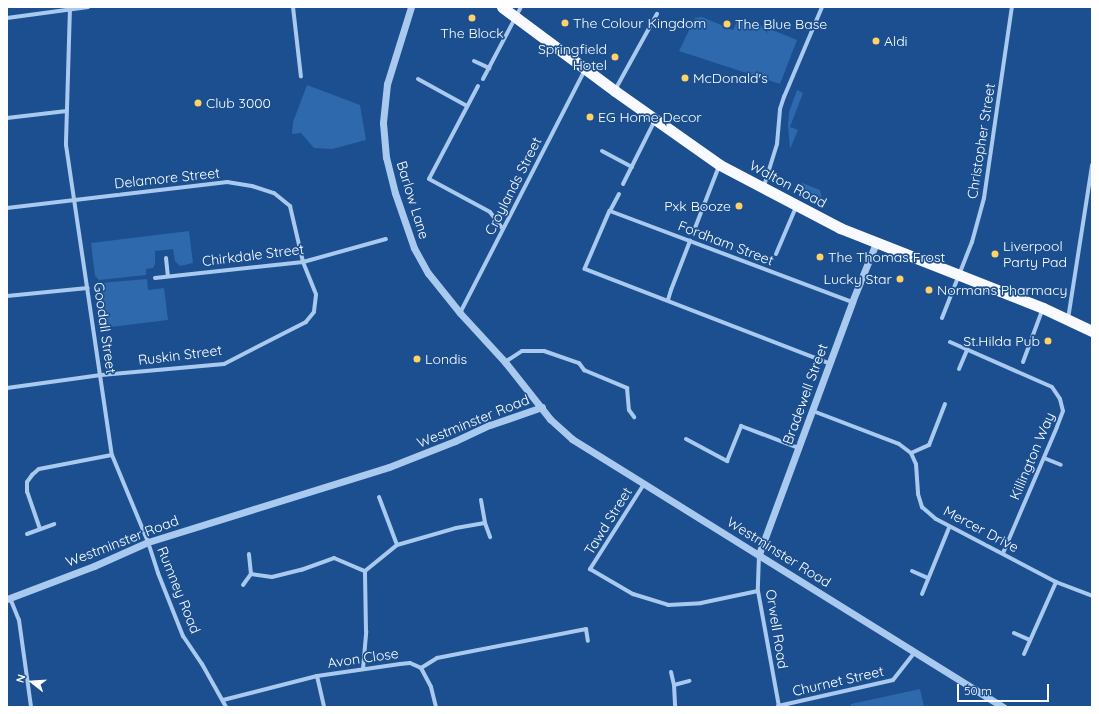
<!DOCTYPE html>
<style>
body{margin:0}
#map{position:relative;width:1099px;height:714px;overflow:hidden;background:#1b4f8f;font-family:Quicksand,sans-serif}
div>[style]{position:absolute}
.green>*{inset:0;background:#2e69ad}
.pedestrian>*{height:3.5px;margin:-1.75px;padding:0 1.75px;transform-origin:1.75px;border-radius:1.75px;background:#a9c9ee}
.minor>*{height:4px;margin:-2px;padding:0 2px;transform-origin:2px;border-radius:2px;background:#a9c9ee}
.tertiary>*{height:7px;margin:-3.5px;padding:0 3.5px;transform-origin:3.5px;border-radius:3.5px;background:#a9c9ee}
.trunk>*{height:11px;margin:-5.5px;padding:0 5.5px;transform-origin:5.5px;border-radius:5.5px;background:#f8faff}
.dots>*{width:11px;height:11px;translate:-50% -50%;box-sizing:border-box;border:2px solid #1b4f8f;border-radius:50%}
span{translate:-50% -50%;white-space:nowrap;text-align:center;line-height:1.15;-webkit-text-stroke:3.5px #1b4f8f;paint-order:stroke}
.poi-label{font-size:14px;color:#fff}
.left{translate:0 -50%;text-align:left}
.right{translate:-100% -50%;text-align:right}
.street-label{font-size:14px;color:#fff}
.frame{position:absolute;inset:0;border:8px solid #fff;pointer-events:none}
.north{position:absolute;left:12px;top:662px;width:40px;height:40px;-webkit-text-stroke:3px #1b4f8f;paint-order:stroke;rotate:287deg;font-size:11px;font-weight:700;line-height:16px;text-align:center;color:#fff}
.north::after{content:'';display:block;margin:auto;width:14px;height:18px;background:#fff;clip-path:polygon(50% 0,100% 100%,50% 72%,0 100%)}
.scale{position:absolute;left:957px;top:684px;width:92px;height:18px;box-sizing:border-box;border:2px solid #fff;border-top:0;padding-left:5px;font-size:12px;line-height:14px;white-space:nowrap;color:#fff;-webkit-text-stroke:3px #1b4f8f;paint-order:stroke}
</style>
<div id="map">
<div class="green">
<i style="clip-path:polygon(702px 17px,733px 30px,738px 19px,749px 26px,755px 23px,797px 40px,780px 84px,679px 51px,695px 18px)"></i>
<i style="clip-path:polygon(307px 85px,360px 105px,366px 140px,332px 149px,314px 148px,301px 133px,292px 134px,293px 122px)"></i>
<i style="clip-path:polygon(797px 90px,803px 93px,790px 127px,798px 130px,790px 149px,788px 125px,789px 112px)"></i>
<i style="clip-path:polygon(802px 183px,820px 190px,822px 199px,799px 188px)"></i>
<i style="clip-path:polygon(189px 231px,193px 263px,180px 266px,175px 261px,173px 249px,155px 251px,155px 264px,153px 268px,146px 269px,146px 275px,99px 280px,95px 276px,91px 243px)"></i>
<i style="clip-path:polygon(147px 279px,148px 290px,164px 288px,168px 320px,110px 327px,106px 324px,100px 283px)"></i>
<i style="clip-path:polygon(920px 689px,924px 707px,851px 707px,851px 704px)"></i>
</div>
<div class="pedestrian">
<i style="left:610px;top:211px;width:63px;rotate:113.3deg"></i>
<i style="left:585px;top:269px;width:261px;rotate:21.1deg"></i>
<i style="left:668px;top:300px;width:10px;rotate:-73deg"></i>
</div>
<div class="minor">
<i style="left:70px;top:7px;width:138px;rotate:91.7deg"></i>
<i style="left:66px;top:145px;width:313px;rotate:81.6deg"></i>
<i style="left:112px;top:455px;width:94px;rotate:67.5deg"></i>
<i style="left:148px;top:542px;width:33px;rotate:72deg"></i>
<i style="left:158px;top:573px;width:68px;rotate:68.4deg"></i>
<i style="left:183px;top:636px;width:34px;rotate:56deg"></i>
<i style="left:202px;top:664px;width:49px;rotate:60.8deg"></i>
<i style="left:293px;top:7px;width:70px;rotate:83.5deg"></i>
<i style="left:7px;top:18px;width:82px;rotate:-7.7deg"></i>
<i style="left:474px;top:61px;width:17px;rotate:25deg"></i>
<i style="left:418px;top:79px;width:56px;rotate:28.9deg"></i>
<i style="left:483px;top:79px;width:81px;rotate:-62.2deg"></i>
<i style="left:478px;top:86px;width:105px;rotate:117.8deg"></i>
<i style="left:429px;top:179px;width:69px;rotate:28.4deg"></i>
<i style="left:490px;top:212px;width:21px;rotate:53deg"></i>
<i style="left:615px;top:90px;width:87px;rotate:-61.1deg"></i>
<i style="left:7px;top:118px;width:60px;rotate:-6.7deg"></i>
<i style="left:602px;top:151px;width:34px;rotate:28deg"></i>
<i style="left:623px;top:184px;width:72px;rotate:-63.4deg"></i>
<i style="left:764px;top:186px;width:44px;rotate:-72.8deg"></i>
<i style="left:777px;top:144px;width:35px;rotate:-85deg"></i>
<i style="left:780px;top:109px;width:13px;rotate:-72deg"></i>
<i style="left:784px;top:97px;width:98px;rotate:-67.1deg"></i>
<i style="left:619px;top:194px;width:19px;rotate:118deg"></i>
<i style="left:610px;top:211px;width:259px;rotate:20.6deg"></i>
<i style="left:7px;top:208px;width:222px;rotate:-6.7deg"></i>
<i style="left:227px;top:182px;width:25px;rotate:9deg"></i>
<i style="left:252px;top:186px;width:23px;rotate:18deg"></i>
<i style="left:274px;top:193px;width:21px;rotate:39deg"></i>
<i style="left:290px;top:206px;width:57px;rotate:76.9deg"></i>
<i style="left:303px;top:262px;width:35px;rotate:68deg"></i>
<i style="left:316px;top:295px;width:17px;rotate:97deg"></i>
<i style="left:314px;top:312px;width:13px;rotate:129deg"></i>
<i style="left:306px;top:322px;width:92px;rotate:152.9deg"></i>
<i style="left:224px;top:364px;width:123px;rotate:174.9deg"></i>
<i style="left:101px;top:375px;width:95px;rotate:172.1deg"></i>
<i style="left:695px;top:228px;width:66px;rotate:-68.8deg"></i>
<i style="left:776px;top:254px;width:51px;rotate:-66.9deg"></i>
<i style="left:166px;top:258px;width:18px;rotate:84deg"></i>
<i style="left:155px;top:278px;width:149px;rotate:-6.2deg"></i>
<i style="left:303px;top:262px;width:86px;rotate:-15.5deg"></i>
<i style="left:671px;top:290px;width:53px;rotate:-68.8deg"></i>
<i style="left:7px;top:296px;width:81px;rotate:-5.6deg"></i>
<i style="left:460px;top:313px;width:273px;rotate:-62.8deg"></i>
<i style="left:942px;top:318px;width:82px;rotate:-68.5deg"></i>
<i style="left:972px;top:242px;width:46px;rotate:-74.7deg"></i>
<i style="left:984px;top:198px;width:193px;rotate:-81.7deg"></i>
<i style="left:1068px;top:319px;width:156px;rotate:-81.1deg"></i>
<i style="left:950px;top:342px;width:111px;rotate:23.8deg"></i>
<i style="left:1052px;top:387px;width:14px;rotate:56deg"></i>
<i style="left:1060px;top:399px;width:12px;rotate:76deg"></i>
<i style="left:1063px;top:411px;width:17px;rotate:111deg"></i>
<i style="left:1057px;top:427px;width:137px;rotate:113.2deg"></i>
<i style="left:505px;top:362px;width:20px;rotate:-33deg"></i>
<i style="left:522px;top:351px;width:22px"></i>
<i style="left:544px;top:351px;width:37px;rotate:19deg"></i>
<i style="left:579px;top:363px;width:9px;rotate:54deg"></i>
<i style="left:584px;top:370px;width:47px;rotate:22.7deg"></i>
<i style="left:627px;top:388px;width:22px;rotate:85deg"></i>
<i style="left:629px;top:410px;width:9px;rotate:54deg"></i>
<i style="left:1023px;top:362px;width:58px;rotate:-69.7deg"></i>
<i style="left:959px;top:369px;width:21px;rotate:-67deg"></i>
<i style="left:813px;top:411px;width:92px;rotate:21deg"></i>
<i style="left:899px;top:444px;width:15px;rotate:37deg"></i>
<i style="left:911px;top:453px;width:12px;rotate:66deg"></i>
<i style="left:916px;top:464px;width:30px;rotate:86deg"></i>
<i style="left:918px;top:494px;width:14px;rotate:73deg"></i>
<i style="left:922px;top:507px;width:18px;rotate:41deg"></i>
<i style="left:936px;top:519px;width:136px;rotate:27.7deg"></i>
<i style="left:1056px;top:582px;width:39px;rotate:21deg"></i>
<i style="left:686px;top:439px;width:47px;rotate:28.2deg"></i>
<i style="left:727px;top:461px;width:38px;rotate:-68deg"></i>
<i style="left:741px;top:426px;width:62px;rotate:20.8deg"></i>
<i style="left:911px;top:453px;width:20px;rotate:-24deg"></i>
<i style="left:929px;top:445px;width:44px;rotate:-68.7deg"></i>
<i style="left:1044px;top:458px;width:18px;rotate:22deg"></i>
<i style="left:644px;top:484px;width:101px;rotate:122.4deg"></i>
<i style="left:590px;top:569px;width:50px;rotate:30.2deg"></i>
<i style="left:633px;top:594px;width:37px;rotate:17deg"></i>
<i style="left:668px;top:605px;width:33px;rotate:-3deg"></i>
<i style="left:701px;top:603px;width:58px;rotate:-11.9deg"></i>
<i style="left:379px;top:497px;width:51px;rotate:69.4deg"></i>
<i style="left:481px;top:500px;width:23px;rotate:80deg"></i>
<i style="left:485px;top:523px;width:15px;rotate:70deg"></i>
<i style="left:40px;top:529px;width:39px;rotate:-109deg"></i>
<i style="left:27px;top:492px;width:10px;rotate:-90deg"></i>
<i style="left:27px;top:482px;width:9px;rotate:-54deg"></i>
<i style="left:32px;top:475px;width:9px;rotate:-41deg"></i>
<i style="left:39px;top:469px;width:74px;rotate:-10.9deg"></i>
<i style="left:27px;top:534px;width:29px;rotate:-20deg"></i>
<i style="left:759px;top:555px;width:36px;rotate:92deg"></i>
<i style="left:758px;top:591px;width:118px;rotate:79.7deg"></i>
<i style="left:912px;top:571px;width:17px;rotate:24deg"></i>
<i style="left:251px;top:574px;width:21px;rotate:8deg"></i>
<i style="left:272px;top:577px;width:30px;rotate:-14deg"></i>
<i style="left:301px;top:570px;width:35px;rotate:-20deg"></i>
<i style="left:334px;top:558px;width:34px;rotate:23deg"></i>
<i style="left:243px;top:585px;width:14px;rotate:-54deg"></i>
<i style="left:251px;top:574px;width:20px;rotate:-96deg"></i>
<i style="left:922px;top:594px;width:71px;rotate:-67.8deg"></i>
<i style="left:10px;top:598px;width:24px;rotate:68deg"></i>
<i style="left:19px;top:620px;width:88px;rotate:82.1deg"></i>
<i style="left:1014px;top:633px;width:17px;rotate:24deg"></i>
<i style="left:1024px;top:654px;width:79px;rotate:-66deg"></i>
<i style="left:421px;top:668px;width:21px;rotate:62deg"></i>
<i style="left:431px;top:687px;width:21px;rotate:76deg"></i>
<i style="left:363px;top:669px;width:38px;rotate:-85deg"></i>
<i style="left:366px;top:631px;width:60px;rotate:-91deg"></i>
<i style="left:365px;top:571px;width:41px;rotate:-39.1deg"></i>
<i style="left:397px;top:545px;width:61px;rotate:-16.1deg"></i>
<i style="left:456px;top:528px;width:29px;rotate:-10deg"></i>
<i style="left:671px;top:672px;width:13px;rotate:77deg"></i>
<i style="left:674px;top:685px;width:22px;rotate:87deg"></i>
<i style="left:317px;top:676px;width:32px;rotate:77deg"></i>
<i style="left:674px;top:685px;width:16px;rotate:-15deg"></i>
<i style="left:223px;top:700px;width:97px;rotate:-14.3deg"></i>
<i style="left:317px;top:676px;width:84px;rotate:-8.2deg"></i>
<i style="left:400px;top:664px;width:10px;rotate:-6deg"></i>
<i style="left:410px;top:663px;width:12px;rotate:24deg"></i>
<i style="left:421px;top:668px;width:19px;rotate:-32deg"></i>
<i style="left:437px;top:658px;width:152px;rotate:-11deg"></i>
<i style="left:586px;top:629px;width:12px;rotate:81deg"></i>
<i style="left:778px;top:706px;width:118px;rotate:-12.7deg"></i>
<i style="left:893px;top:680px;width:34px;rotate:-52deg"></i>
</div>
<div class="tertiary">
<i style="left:411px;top:7px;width:81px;rotate:107.3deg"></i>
<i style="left:387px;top:84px;width:39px;rotate:96deg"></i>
<i style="left:383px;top:123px;width:34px;rotate:85deg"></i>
<i style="left:386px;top:157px;width:37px;rotate:76deg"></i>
<i style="left:395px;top:193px;width:58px;rotate:70.9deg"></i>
<i style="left:414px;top:248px;width:29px;rotate:61deg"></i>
<i style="left:428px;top:273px;width:51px;rotate:51.3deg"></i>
<i style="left:460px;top:313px;width:67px;rotate:47.4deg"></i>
<i style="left:505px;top:362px;width:73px;rotate:51.7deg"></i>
<i style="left:550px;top:419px;width:30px;rotate:42deg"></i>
<i style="left:572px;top:439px;width:508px;rotate:31.87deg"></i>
<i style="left:759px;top:554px;width:269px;rotate:-69.7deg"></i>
<i style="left:852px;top:302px;width:64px;rotate:-67.9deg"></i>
<i style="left:7px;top:599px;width:93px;rotate:-20.8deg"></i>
<i style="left:94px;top:566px;width:59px;rotate:-24deg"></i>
<i style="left:148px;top:542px;width:252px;rotate:-17.3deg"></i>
<i style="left:389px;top:467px;width:71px;rotate:-21.5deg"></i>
<i style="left:455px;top:441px;width:38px;rotate:-25deg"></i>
<i style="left:490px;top:425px;width:55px;rotate:-19.1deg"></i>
</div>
<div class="trunk">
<i style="left:502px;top:7px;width:141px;rotate:36.6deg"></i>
<i style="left:615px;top:91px;width:128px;rotate:35.2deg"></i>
<i style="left:720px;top:165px;width:136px;rotate:27.7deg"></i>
<i style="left:840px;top:228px;width:218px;rotate:21.5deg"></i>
<i style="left:1043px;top:308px;width:54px;rotate:25.1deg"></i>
</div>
<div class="dots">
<i style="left:472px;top:18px;background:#ffd166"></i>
<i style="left:565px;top:23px;background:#ffd166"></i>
<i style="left:727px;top:24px;background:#ffd166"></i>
<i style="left:876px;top:41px;background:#ffd166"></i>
<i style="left:615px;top:57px;background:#ffd166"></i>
<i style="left:685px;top:78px;background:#ffd166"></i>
<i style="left:198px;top:103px;background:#ffd166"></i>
<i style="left:590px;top:117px;background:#ffd166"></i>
<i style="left:739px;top:206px;background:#ffd166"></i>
<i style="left:995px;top:254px;background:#ffd166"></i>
<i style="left:820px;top:257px;background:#ffd166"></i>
<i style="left:900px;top:279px;background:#ffd166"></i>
<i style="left:929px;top:290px;background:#ffd166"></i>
<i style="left:1048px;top:341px;background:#ffd166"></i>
<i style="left:417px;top:359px;background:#ffd166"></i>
</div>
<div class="poi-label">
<span class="left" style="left:573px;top:23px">The Colour Kingdom</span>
<span class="left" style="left:735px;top:24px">The Blue Base</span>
<span style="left:472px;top:33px">The Block</span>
<span class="left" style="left:884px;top:41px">Aldi</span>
<span class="right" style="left:607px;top:57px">Springfield<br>Hotel</span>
<span class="left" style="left:693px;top:78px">McDonald's</span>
<span class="left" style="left:206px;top:103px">Club 3000</span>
<span class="left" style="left:598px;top:117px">EG Home Decor</span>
<span class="right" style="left:731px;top:206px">Pxk Booze</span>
<span class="left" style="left:1003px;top:254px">Liverpool<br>Party Pad</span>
<span class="left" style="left:828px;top:257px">The Thomas Frost</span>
<span class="right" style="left:892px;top:279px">Lucky Star</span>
<span class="left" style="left:937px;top:290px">Normans Pharmacy</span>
<span class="right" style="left:1040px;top:341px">St.Hilda Pub</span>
<span class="left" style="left:425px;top:359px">Londis</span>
</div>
<div class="street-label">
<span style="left:981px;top:141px;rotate:-81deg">Christopher Street</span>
<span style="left:167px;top:178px;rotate:-6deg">Delamore Street</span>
<span style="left:788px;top:184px;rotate:28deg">Walton Road</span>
<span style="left:513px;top:186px;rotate:-63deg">Croylands Street</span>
<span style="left:413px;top:200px;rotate:73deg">Barlow Lane</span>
<span style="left:726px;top:243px;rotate:21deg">Fordham Street</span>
<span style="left:253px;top:255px;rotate:-7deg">Chirkdale Street</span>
<span style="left:105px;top:328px;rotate:82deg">Goodall Street</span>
<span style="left:180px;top:355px;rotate:-7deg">Ruskin Street</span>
<span style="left:805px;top:394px;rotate:-70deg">Bradewell Street</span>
<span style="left:473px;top:421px;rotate:-22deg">Westminster Road</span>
<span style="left:1032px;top:456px;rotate:-67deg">Killington Way</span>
<span style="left:608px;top:521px;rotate:-58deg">Tawd Street</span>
<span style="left:981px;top:529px;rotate:28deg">Mercer Drive</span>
<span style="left:122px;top:541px;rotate:-21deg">Westminster Road</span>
<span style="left:779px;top:552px;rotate:32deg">Westminster Road</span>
<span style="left:179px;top:590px;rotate:68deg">Rumney Road</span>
<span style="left:777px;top:629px;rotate:81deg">Orwell Road</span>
<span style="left:363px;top:658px;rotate:-8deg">Avon Close</span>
<span style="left:838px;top:681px;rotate:-13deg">Churnet Street</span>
</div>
<div class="frame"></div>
<div class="north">N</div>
<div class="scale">50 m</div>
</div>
